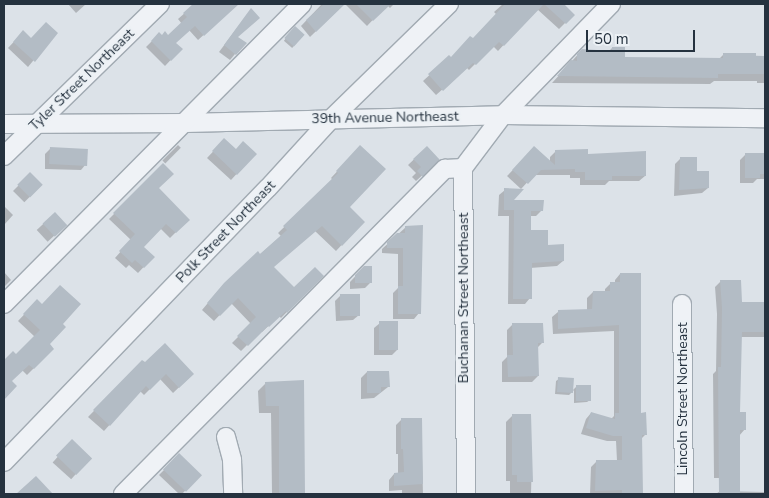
<!DOCTYPE html>
<style>
body{margin:0}
#map{position:relative;width:769px;height:498px;overflow:hidden;background:#dce2e8;font-family:"Nunito Sans",sans-serif}
div>[style]{position:absolute}
.shadow>*{inset:0;background:#0003;transform-origin:0 0}
.building>*{inset:0;background:#b3bcc5;transform-origin:0 0}
.roads{filter:drop-shadow(1px 0 #a1aab2) drop-shadow(-1px 0 #a1aab2) drop-shadow(0 1px #a1aab2) drop-shadow(0 -1px #a1aab2)}
.minor>*{height:18px;margin:-9px;padding:0 9px;transform-origin:9px;border-radius:9px;background:#eff2f6}
span{translate:-50% -50%;white-space:nowrap;text-align:center;line-height:1.15;-webkit-text-stroke:4.5px #ecf1f5;paint-order:stroke}
.street-label{font-size:14px;color:#25323f}
.frame{position:absolute;inset:0;border:5px solid #25323f;pointer-events:none}
.scale{position:absolute;left:586px;top:30px;width:109px;height:22px;box-sizing:border-box;border:2px solid #25323f;border-top:0;padding-left:6px;font-size:15px;line-height:18px;white-space:nowrap;color:#25323f;-webkit-text-stroke:4px #ecf1f5;paint-order:stroke}
</style>
<div id="map">
<div class="shadow">
<i style="clip-path:polygon(68px 4px,86px 4px,76px 13px)"></i>
<i style="clip-path:polygon(195px 4px,238px 4px,198px 40px,189px 30px,175px 43px,181px 49px,165px 66px,146px 47px,159px 34px,162px 37px,168px 36px,182px 24px,178px 19px)"></i>
<i style="clip-path:polygon(322px 4px,344px 4px,310px 37px,301px 26px)"></i>
<i style="clip-path:polygon(345px 4px,394px 4px,390px 8px,387px 5px,367px 26px)"></i>
<i style="clip-path:polygon(503px 4px,562px 4px,573px 15px,559px 29px,537px 9px,498px 51px,493px 46px,469px 70px,467px 68px,436px 95px,423px 81px,449px 57px,451px 58px,473px 40px,497px 15px,494px 12px)"></i>
<i style="clip-path:polygon(246px 16px,237px 37px,235px 54px,230px 60px,219px 52px)"></i>
<i style="left:295px;top:28px;width:11px;height:17px;rotate:41deg"></i>
<i style="clip-path:polygon(23px 32px,31px 39px,56px 33px,28px 67px,8px 48px)"></i>
<i style="clip-path:polygon(612px 48px,623px 58px,719px 59px,723px 55px,765px 56px,765px 83px,757px 83px,757px 81px,714px 81px,710px 84px,552px 83px,582px 50px,608px 52px)"></i>
<i style="clip-path:polygon(224px 140px,235px 150px,255px 154px,231px 180px,207px 158px)"></i>
<i style="left:178px;top:145px;width:4px;height:22px;rotate:45deg"></i>
<i style="clip-path:polygon(360px 147px,348px 207px,363px 222px,336px 251px,315px 231px,272px 267px,294px 288px,322px 276px,281px 318px,279px 316px,262px 332px,261px 331px,241px 351px,232px 343px,251px 324px,231px 303px,214px 321px,202px 310px,218px 291px,281px 236px,278px 233px,333px 180px,331px 178px)"></i>
<i style="clip-path:polygon(427px 147px,439px 160px,416px 181px,412px 177px,416px 173px,408px 165px)"></i>
<i style="clip-path:polygon(51px 148px,86px 164px,81px 170px,45px 169px,45px 154px)"></i>
<i style="clip-path:polygon(534px 148px,550px 162px,550px 157px,556px 151px,645px 176px,639px 181px,609px 181px,605px 185px,580px 185px,580px 178px,570px 178px,570px 175px,534px 175px,521px 189px,507px 176px)"></i>
<i style="clip-path:polygon(765px 154px,765px 179px,757px 179px,753px 183px,740px 183px,740px 160px,745px 155px)"></i>
<i style="clip-path:polygon(681px 158px,708px 188px,702px 193px,674px 196px,675px 164px)"></i>
<i style="clip-path:polygon(163px 165px,158px 188px,188px 220px,170px 238px,160px 228px,142px 247px,153px 257px,138px 273px,129px 265px,126px 268px,115px 258px,131px 240px,109px 219px)"></i>
<i style="left:30px;top:174px;width:16px;height:24px;rotate:45deg"></i>
<i style="clip-path:polygon(505px 190px,511px 201px,542px 210px,536px 216px,530px 216px,530px 231px,563px 261px,557px 266px,530px 268px,530px 298px,525px 304px,508px 304px,509px 216px,498px 216px,499px 195px)"></i>
<i style="clip-path:polygon(4px 206px,13px 215px,4px 225px)"></i>
<i style="left:55px;top:213px;width:16px;height:25px;rotate:47deg"></i>
<i style="clip-path:polygon(406px 227px,422px 227px,419px 313px,414px 319px,393px 319px,393px 293px,398px 288px,398px 254px,382px 253px,382px 249px)"></i>
<i style="clip-path:polygon(364px 267px,371px 282px,365px 288px,350px 289px,350px 282px)"></i>
<i style="clip-path:polygon(4px 272px,11px 280px,4px 287px)"></i>
<i style="clip-path:polygon(620px 274px,640px 414px,645px 435px,641px 439px,641px 494px,590px 494px,591px 467px,597px 461px,617px 461px,616px 441px,607px 441px,581px 434px,586px 419px,591px 413px,611px 419px,614px 416px,614px 331px,553px 334px,552px 317px,558px 312px,587px 311px,587px 298px,593px 292px,605px 292px,605px 289px,611px 283px,615px 283px,615px 280px)"></i>
<i style="clip-path:polygon(721px 281px,740px 304px,765px 304px,765px 337px,741px 337px,739px 414px,745px 429px,739px 436px,733px 478px,714px 478px,713px 374px,716px 371px,717px 314px,715px 287px)"></i>
<i style="clip-path:polygon(341px 295px,359px 315px,353px 320px,336px 321px,335px 301px)"></i>
<i style="clip-path:polygon(37px 301px,61px 324px,48px 344px,53px 349px,27px 375px,22px 370px,11px 381px,15px 386px,4px 398px,4px 362px,13px 353px,16px 355px,35px 337px,18px 321px)"></i>
<i style="clip-path:polygon(380px 323px,398px 349px,392px 355px,374px 355px,374px 328px)"></i>
<i style="clip-path:polygon(513px 324px,542px 343px,537px 348px,538px 376px,532px 382px,502px 382px,502px 362px,507px 357px,507px 330px)"></i>
<i style="clip-path:polygon(142px 362px,193px 374px,173px 393px,160px 379px,144px 395px,140px 391px,104px 431px,88px 417px)"></i>
<i style="clip-path:polygon(367px 372px,388px 387px,374px 398px,361px 399px,361px 378px)"></i>
<i style="clip-path:polygon(559px 379px,572px 391px,576px 387px,590px 400px,587px 402px,574px 403px,574px 390px,569px 395px,555px 394px,556px 381px)"></i>
<i style="clip-path:polygon(303px 382px,304px 494px,272px 494px,271px 413px,259px 413px,258px 391px,266px 383px)"></i>
<i style="clip-path:polygon(513px 415px,532px 455px,531px 494px,510px 494px,510px 481px,506px 481px,506px 422px)"></i>
<i style="clip-path:polygon(402px 419px,421px 419px,423px 494px,402px 494px,402px 490px,389px 491px,389px 480px,394px 474px,398px 474px,398px 454px,396px 454px,396px 425px)"></i>
<i style="left:72px;top:441px;width:25px;height:29px;rotate:42deg"></i>
<i style="clip-path:polygon(179px 455px,200px 475px,182px 494px,179px 494px,159px 475px)"></i>
<i style="clip-path:polygon(720px 491px,765px 492px,765px 494px,716px 494px)"></i>
</div>
<div class="building">
<i style="clip-path:polygon(193px 4px,239px 4px,204px 36px,195px 26px,176px 43px,183px 49px,171px 61px,151px 41px,159px 32px,162px 35px,165px 31px,168px 35px,187px 17px,183px 13px)"></i>
<i style="clip-path:polygon(324px 4px,345px 4px,316px 32px,306px 20px)"></i>
<i style="clip-path:polygon(356px 4px,391px 4px,373px 21px)"></i>
<i style="clip-path:polygon(505px 4px,564px 4px,575px 15px,566px 24px,544px 4px,504px 46px,499px 42px,476px 65px,473px 63px,443px 91px,428px 74px,449px 55px,451px 57px,470px 36px,473px 38px)"></i>
<i style="clip-path:polygon(251px 8px,260px 18px,238px 37px,247px 43px,236px 55px,224px 45px)"></i>
<i style="clip-path:polygon(46px 22px,58px 33px,35px 62px,13px 42px,23px 30px,31px 38px)"></i>
<i style="left:295px;top:26px;width:13px;height:16px;rotate:42deg"></i>
<i style="clip-path:polygon(612px 47px,625px 47px,625px 57px,723px 58px,723px 53px,756px 53px,756px 56px,765px 56px,765px 74px,718px 74px,718px 78px,557px 76px,571px 60px,577px 61px,577px 54px,582px 49px,612px 51px)"></i>
<i style="clip-path:polygon(224px 138px,236px 149px,243px 141px,257px 154px,237px 175px,212px 151px)"></i>
<i style="clip-path:polygon(360px 145px,386px 169px,350px 207px,365px 222px,342px 246px,322px 226px,274px 267px,294px 287px,315px 267px,324px 276px,287px 313px,286px 311px,269px 327px,268px 326px,248px 346px,237px 336px,256px 317px,238px 298px,220px 316px,207px 303px,224px 283px,258px 251px,260px 254px,287px 230px,283px 226px,338px 173px,336px 171px)"></i>
<i style="clip-path:polygon(427px 146px,440px 160px,423px 177px,417px 171px,421px 167px,413px 159px)"></i>
<i style="clip-path:polygon(534px 146px,555px 165px,555px 150px,588px 149px,588px 154px,646px 151px,646px 176px,612px 176px,612px 180px,585px 180px,585px 172px,575px 172px,575px 169px,541px 170px,528px 184px,512px 170px)"></i>
<i style="left:50px;top:147px;width:38px;height:17px;rotate:3deg"></i>
<i style="clip-path:polygon(745px 153px,765px 153px,765px 174px,760px 174px,760px 178px,745px 178px)"></i>
<i style="clip-path:polygon(680px 157px,697px 157px,697px 171px,709px 171px,709px 188px,679px 190px)"></i>
<i style="clip-path:polygon(163px 163px,174px 174px,159px 188px,190px 220px,176px 233px,166px 224px,144px 247px,155px 257px,144px 268px,135px 260px,132px 263px,119px 251px,135px 234px,113px 213px)"></i>
<i style="left:30px;top:172px;width:18px;height:18px;rotate:45deg"></i>
<i style="clip-path:polygon(504px 188px,524px 189px,514px 200px,544px 200px,543px 211px,531px 211px,531px 230px,548px 230px,548px 245px,564px 244px,564px 261px,532px 263px,532px 299px,513px 299px,514px 210px,504px 210px)"></i>
<i style="left:55px;top:212px;width:18px;height:17px;rotate:47deg"></i>
<i style="clip-path:polygon(423px 225px,421px 314px,398px 314px,398px 286px,403px 286px,403px 248px,387px 248px,387px 242px,397px 233px,405px 233px,405px 226px)"></i>
<i style="clip-path:polygon(364px 266px,372px 266px,372px 283px,355px 283px,355px 275px)"></i>
<i style="clip-path:polygon(620px 273px,641px 273px,641px 413px,646px 412px,647px 435px,642px 435px,643px 494px,622px 494px,622px 490px,595px 491px,596px 460px,622px 460px,622px 436px,613px 436px,586px 428px,591px 412px,615px 419px,615px 413px,619px 413px,619px 325px,558px 329px,558px 310px,592px 309px,593px 291px,610px 291px,610px 282px,620px 282px)"></i>
<i style="clip-path:polygon(720px 280px,741px 280px,742px 302px,765px 302px,765px 332px,742px 332px,740px 412px,746px 412px,746px 430px,740px 430px,740px 494px,719px 494px,718px 367px,721px 367px,722px 308px)"></i>
<i style="clip-path:polygon(60px 285px,81px 304px,63px 324px,66px 327px,50px 344px,54px 349px,34px 369px,29px 365px,12px 381px,17px 386px,4px 400px,4px 360px,13px 351px,16px 354px,40px 330px,23px 314px,37px 299px,42px 304px)"></i>
<i style="left:340px;top:294px;width:20px;height:22px"></i>
<i style="left:379px;top:321px;width:19px;height:29px"></i>
<i style="clip-path:polygon(512px 323px,543px 323px,544px 343px,538px 343px,539px 376px,508px 377px,507px 355px,513px 355px)"></i>
<i style="clip-path:polygon(165px 343px,194px 374px,179px 388px,166px 374px,150px 390px,146px 386px,110px 426px,93px 410px,142px 360px,145px 362px)"></i>
<i style="clip-path:polygon(367px 371px,389px 371px,390px 387px,381px 387px,381px 393px,367px 393px)"></i>
<i style="left:558px;top:377px;width:16px;height:15px;rotate:4deg"></i>
<i style="clip-path:polygon(304px 380px,305px 494px,279px 494px,279px 406px,266px 406px,265px 382px)"></i>
<i style="left:576px;top:385px;width:15px;height:16px"></i>
<i style="clip-path:polygon(512px 414px,531px 414px,533px 482px,517px 482px,517px 475px,512px 475px)"></i>
<i style="clip-path:polygon(401px 418px,422px 418px,423px 484px,394px 486px,394px 473px,404px 472px,403px 449px,401px 449px)"></i>
<i style="left:72px;top:439px;width:28px;height:23px;rotate:44deg"></i>
<i style="left:179px;top:453px;width:32px;height:23px;rotate:44deg"></i>
<i style="clip-path:polygon(36px 476px,53px 494px,16px 494px)"></i>
</div>
<div class="roads">
<div class="minor">
<i style="left:4px;top:124px;width:181px;rotate:-0.3deg"></i>
<i style="left:185px;top:123px;width:318px;rotate:-1.4deg"></i>
<i style="left:503px;top:115px;width:262px;rotate:0.7deg"></i>
<i style="left:4px;top:156px;width:218px;rotate:-44.3deg"></i>
<i style="left:4px;top:304px;width:423px;rotate:-45.2deg"></i>
<i style="left:682px;top:304px;width:190px;rotate:89.4deg"></i>
<i style="left:226px;top:437px;width:24px;rotate:75deg"></i>
<i style="left:232px;top:460px;width:34px;rotate:88deg"></i>
<i style="left:4px;top:462px;width:380px;rotate:-46.1deg"></i>
<i style="left:268px;top:188px;width:93px;rotate:-47.6deg"></i>
<i style="left:331px;top:119px;width:165px;rotate:-44.3deg"></i>
<i style="left:123px;top:494px;width:458px;rotate:-45.3deg"></i>
<i style="left:445px;top:169px;width:18px;rotate:-3deg"></i>
<i style="left:466px;top:494px;width:326px;rotate:-90.5deg"></i>
<i style="left:463px;top:168px;width:66px;rotate:-53deg"></i>
<i style="left:503px;top:115px;width:155px;rotate:-45.8deg"></i>
</div>
</div>
<div class="street-label">
<span style="left:82px;top:80px;rotate:-44deg">Tyler Street Northeast</span>
<span style="left:385px;top:118px;rotate:-1deg">39th Avenue Northeast</span>
<span style="left:226px;top:232px;rotate:-46deg">Polk Street Northeast</span>
<span style="left:464px;top:298px;rotate:-90deg">Buchanan Street Northeast</span>
<span style="left:683px;top:399px;rotate:-90deg">Lincoln Street Northeast</span>
</div>
<div class="frame"></div>
<div class="scale">50 m</div>
</div>
